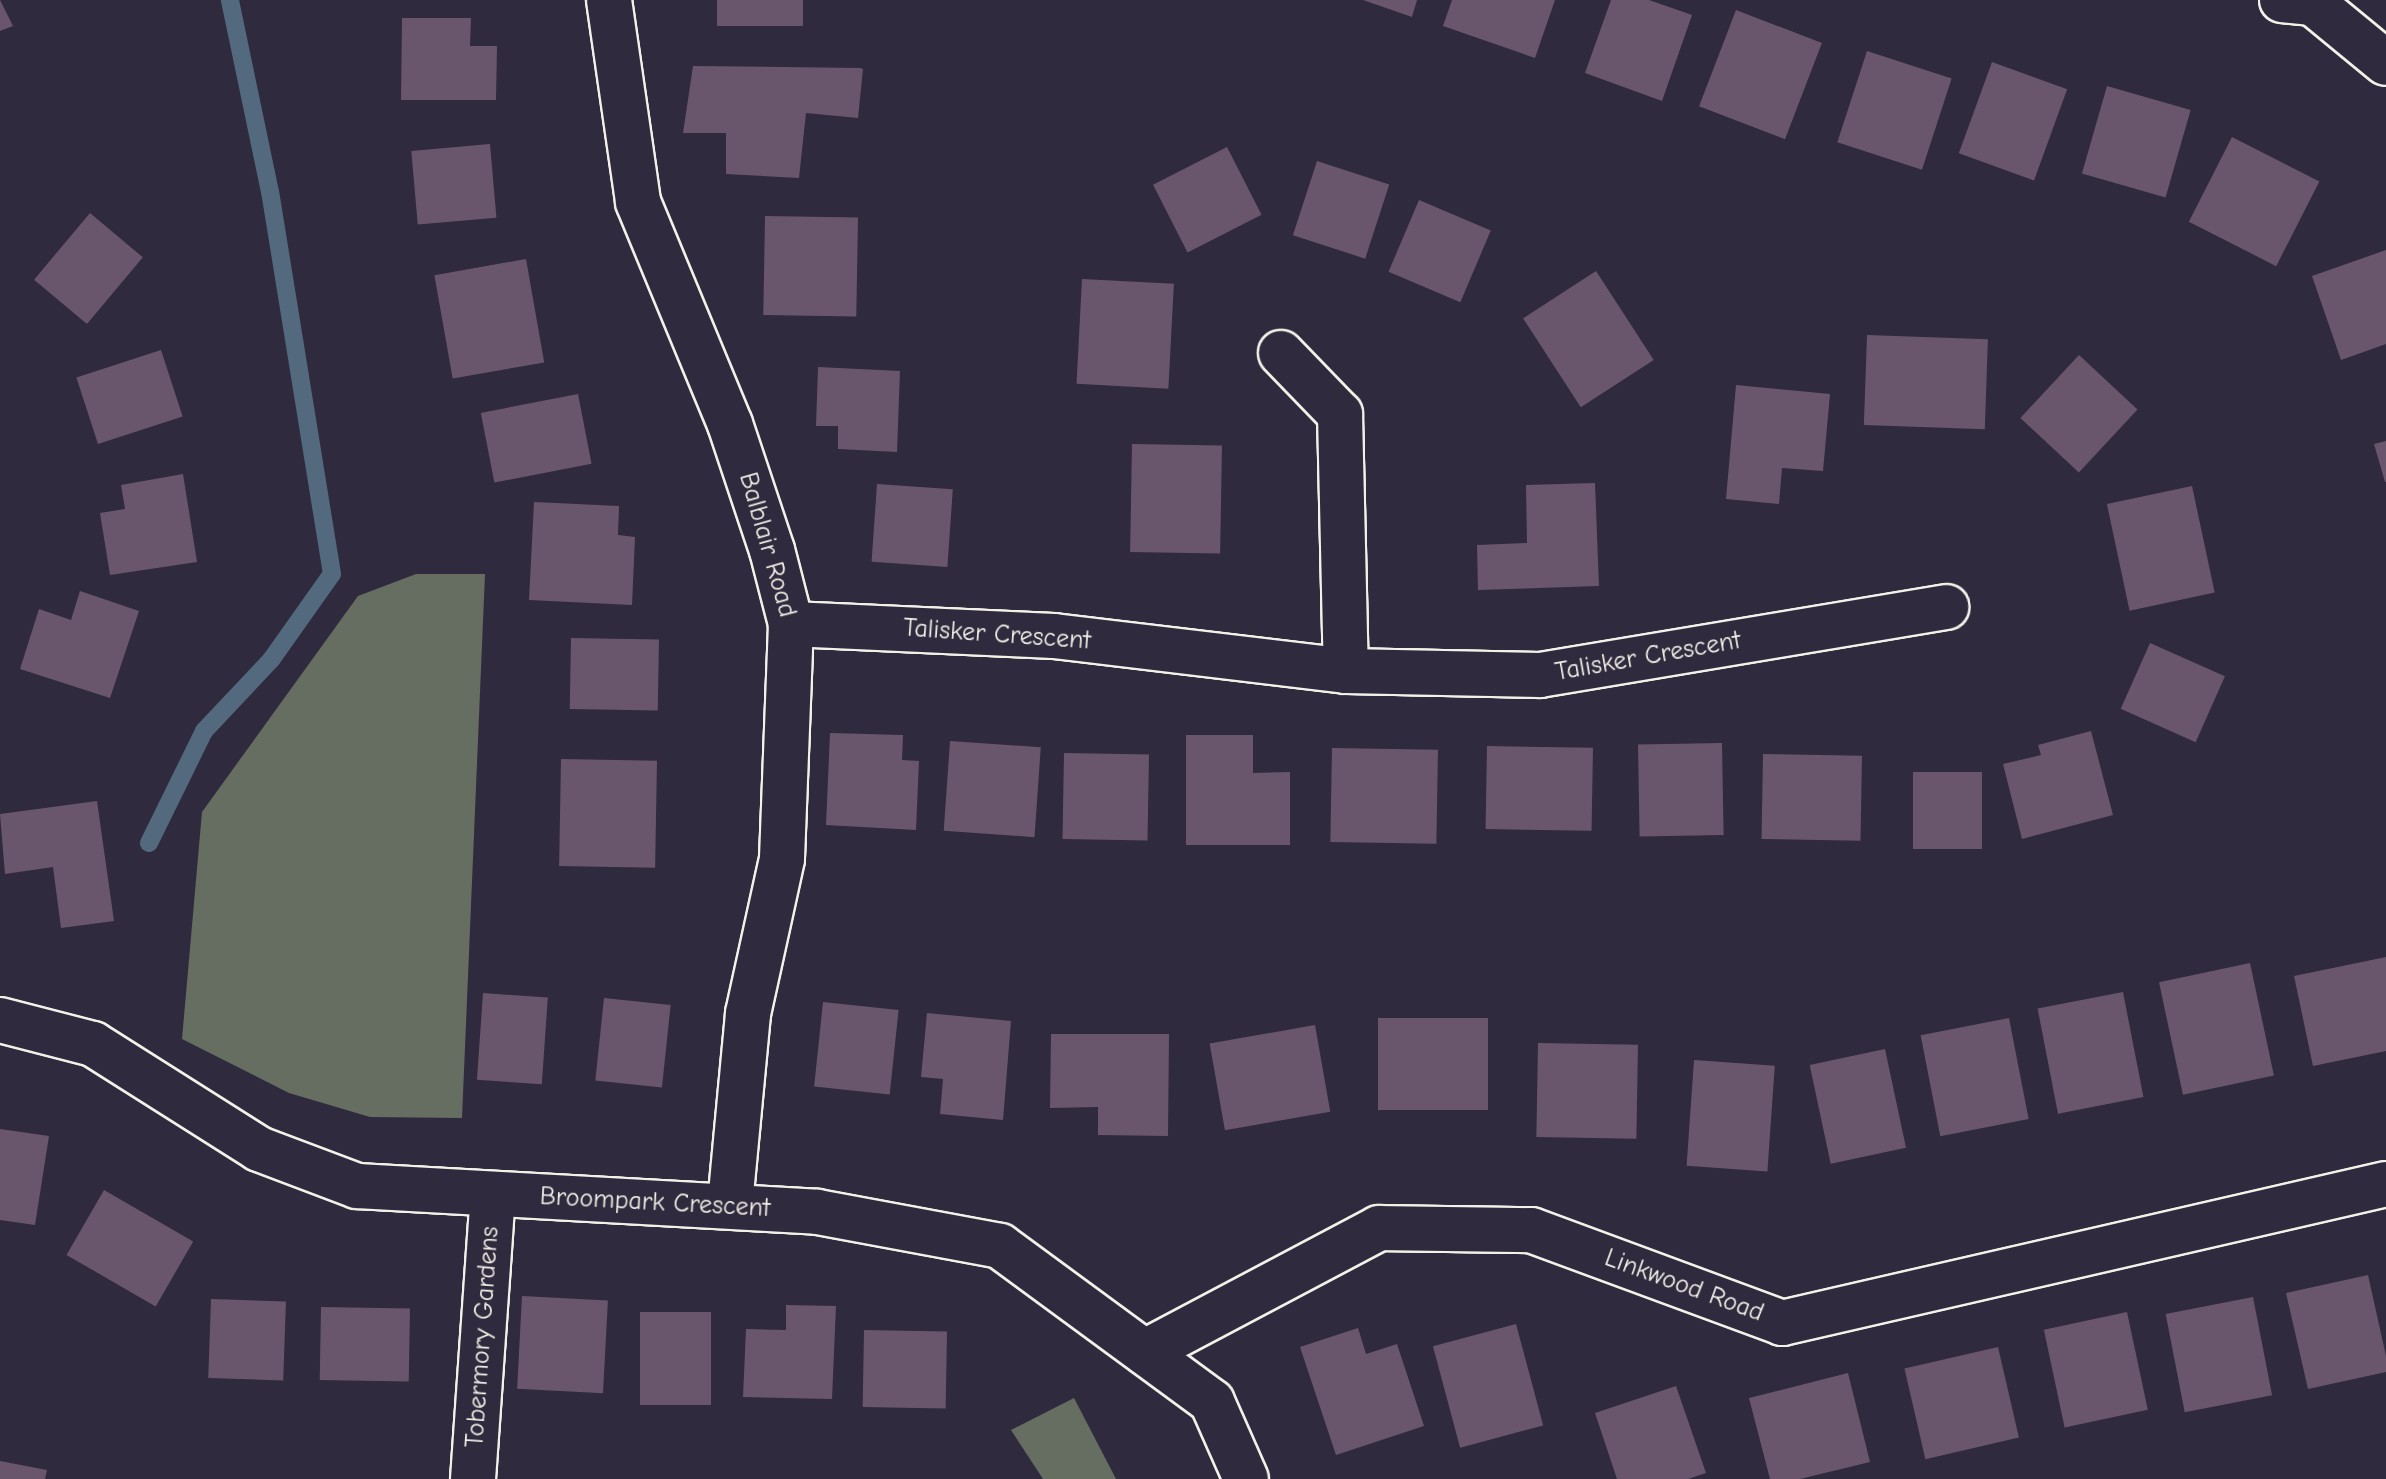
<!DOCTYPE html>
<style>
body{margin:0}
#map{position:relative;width:2386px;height:1479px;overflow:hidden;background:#2f2a3d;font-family:"Comic Neue",sans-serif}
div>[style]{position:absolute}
.green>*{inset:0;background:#666e61}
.stream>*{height:18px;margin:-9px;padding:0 9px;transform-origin:9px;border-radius:9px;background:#53697e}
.building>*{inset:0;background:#6a566c;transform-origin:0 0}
.roads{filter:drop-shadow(2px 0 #f4f1e8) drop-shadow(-2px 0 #f4f1e8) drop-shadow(0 2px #f4f1e8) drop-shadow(0 -2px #f4f1e8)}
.street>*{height:44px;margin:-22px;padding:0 22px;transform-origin:22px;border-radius:22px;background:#2f2a3d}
span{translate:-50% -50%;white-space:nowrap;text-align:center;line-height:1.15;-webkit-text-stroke:6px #2f2a3d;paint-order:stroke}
.street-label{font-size:26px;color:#f4f1e8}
</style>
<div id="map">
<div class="green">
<i style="clip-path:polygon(416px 574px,485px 574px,462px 1118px,370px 1117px,289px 1093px,182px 1039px,202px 812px,358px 596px)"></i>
<i style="clip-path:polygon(1074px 1398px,1116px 1479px,1043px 1479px,1011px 1430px)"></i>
</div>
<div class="stream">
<i style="left:149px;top:843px;width:125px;rotate:-63.8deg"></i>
<i style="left:204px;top:731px;width:98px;rotate:-46.7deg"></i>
<i style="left:271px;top:660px;width:105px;rotate:-54.7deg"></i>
<i style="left:332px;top:574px;width:387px;rotate:-99.2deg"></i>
<i style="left:270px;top:192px;width:196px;rotate:-101.8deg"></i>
</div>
<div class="building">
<i style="clip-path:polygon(0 0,13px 26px,0 31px)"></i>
<i style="left:717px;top:0;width:86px;height:26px"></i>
<i style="clip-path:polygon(1363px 0,1417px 0,1412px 17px)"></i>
<i style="clip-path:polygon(1452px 0,1555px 0,1535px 58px,1443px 26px)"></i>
<i style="clip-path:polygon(1611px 0,1649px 0,1692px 15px,1662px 101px,1585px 73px)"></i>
<i style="left:1736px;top:10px;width:92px;height:103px;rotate:21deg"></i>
<i style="clip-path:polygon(402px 18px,471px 18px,470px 46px,497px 46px,496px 100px,401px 100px)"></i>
<i style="left:1867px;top:51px;width:89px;height:96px;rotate:18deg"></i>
<i style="left:1992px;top:62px;width:80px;height:97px;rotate:20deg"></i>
<i style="clip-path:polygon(693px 66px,860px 68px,863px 69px,858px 118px,806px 113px,799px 178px,726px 174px,726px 133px,683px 133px)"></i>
<i style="left:2107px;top:86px;width:87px;height:91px;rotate:16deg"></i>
<i style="left:2232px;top:137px;width:98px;height:95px;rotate:27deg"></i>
<i style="left:490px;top:144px;width:74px;height:79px;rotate:85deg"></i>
<i style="left:1227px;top:147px;width:76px;height:83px;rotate:63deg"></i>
<i style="left:1317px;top:161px;width:76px;height:78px;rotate:18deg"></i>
<i style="left:1419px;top:200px;width:78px;height:78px;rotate:23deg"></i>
<i style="left:90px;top:213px;width:69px;height:87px;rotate:40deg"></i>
<i style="left:765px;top:216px;width:93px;height:99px;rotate:1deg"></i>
<i style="clip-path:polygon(2386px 250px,2386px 344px,2341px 360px,2312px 276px)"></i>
<i style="left:526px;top:259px;width:105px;height:93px;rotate:80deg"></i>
<i style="left:1596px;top:271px;width:106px;height:87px;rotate:57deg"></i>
<i style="left:1082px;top:279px;width:92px;height:105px;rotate:3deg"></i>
<i style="left:1867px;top:335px;width:121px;height:90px;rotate:2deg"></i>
<i style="left:161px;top:350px;width:70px;height:89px;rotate:72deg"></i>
<i style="left:2079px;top:355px;width:80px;height:86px;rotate:43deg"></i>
<i style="clip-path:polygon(818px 367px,900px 371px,897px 452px,838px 449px,838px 426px,816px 426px)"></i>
<i style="clip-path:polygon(1736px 385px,1830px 394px,1823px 471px,1782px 468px,1779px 504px,1726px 499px)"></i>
<i style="left:578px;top:394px;width:71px;height:99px;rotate:79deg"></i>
<i style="clip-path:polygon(2386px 441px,2386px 482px,2385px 482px,2374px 444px)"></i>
<i style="left:1132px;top:444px;width:90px;height:108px;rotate:1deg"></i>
<i style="clip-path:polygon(183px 474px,197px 562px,110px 575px,100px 513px,125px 509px,121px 485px)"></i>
<i style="clip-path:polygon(1595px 483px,1599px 586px,1478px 590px,1477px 545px,1527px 543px,1526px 485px)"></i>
<i style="left:877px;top:484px;width:76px;height:78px;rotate:4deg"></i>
<i style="left:2192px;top:486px;width:109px;height:87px;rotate:78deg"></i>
<i style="clip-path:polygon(534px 502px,619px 506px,618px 535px,635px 537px,632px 605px,529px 600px)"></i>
<i style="clip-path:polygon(80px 591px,139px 611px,110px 698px,20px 669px,39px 609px,71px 620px)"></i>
<i style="left:571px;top:638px;width:88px;height:71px;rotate:1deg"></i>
<i style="left:2150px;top:643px;width:82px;height:72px;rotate:24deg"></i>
<i style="clip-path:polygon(2091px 731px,2113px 815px,2022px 839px,2003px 764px,2041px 755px,2038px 745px)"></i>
<i style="clip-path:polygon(830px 733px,903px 735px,902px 760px,919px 761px,916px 830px,826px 825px)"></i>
<i style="clip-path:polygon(1186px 735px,1253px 735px,1253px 773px,1290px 772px,1290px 845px,1186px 845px)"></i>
<i style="left:950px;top:741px;width:91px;height:90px;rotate:4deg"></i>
<i style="left:1722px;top:743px;width:92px;height:84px;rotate:89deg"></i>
<i style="left:1487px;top:746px;width:106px;height:83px;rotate:1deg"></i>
<i style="left:1332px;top:748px;width:106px;height:94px;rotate:1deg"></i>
<i style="left:1064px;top:753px;width:85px;height:86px;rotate:1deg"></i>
<i style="left:1763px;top:754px;width:99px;height:85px;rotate:1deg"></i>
<i style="left:561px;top:759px;width:96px;height:107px;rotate:1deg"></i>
<i style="left:1913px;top:772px;width:69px;height:77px"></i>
<i style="clip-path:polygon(97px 801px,114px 921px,61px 928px,53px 867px,5px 874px,0 814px)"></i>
<i style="clip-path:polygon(2386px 957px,2386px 1051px,2313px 1066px,2294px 976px)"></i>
<i style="left:2250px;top:963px;width:115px;height:93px;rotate:78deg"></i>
<i style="left:2123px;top:992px;width:107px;height:87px;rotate:79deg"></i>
<i style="left:483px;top:993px;width:65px;height:87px;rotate:4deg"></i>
<i style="left:604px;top:998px;width:67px;height:83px;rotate:6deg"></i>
<i style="left:823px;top:1002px;width:76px;height:85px;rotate:6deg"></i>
<i style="clip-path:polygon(927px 1013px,1011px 1021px,1003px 1120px,940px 1114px,943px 1079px,921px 1077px)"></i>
<i style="left:1378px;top:1018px;width:110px;height:92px"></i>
<i style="left:2009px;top:1018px;width:103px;height:90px;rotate:79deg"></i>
<i style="left:1315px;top:1025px;width:88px;height:107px;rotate:80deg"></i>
<i style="clip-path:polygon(1051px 1034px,1169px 1034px,1168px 1136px,1098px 1135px,1098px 1107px,1050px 1108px)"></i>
<i style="left:1538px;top:1043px;width:100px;height:94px;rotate:1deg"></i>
<i style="left:1885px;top:1049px;width:101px;height:77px;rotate:78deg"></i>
<i style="left:1694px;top:1060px;width:81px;height:106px;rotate:4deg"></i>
<i style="clip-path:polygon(0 1129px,49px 1136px,35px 1225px,0 1220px)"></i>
<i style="left:104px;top:1190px;width:103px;height:75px;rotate:30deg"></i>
<i style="clip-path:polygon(2368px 1275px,2386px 1356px,2386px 1372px,2308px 1389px,2286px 1293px)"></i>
<i style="left:522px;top:1296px;width:86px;height:93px;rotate:3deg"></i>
<i style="left:2253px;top:1297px;width:100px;height:89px;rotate:79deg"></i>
<i style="left:211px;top:1299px;width:75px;height:79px;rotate:2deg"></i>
<i style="clip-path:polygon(786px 1305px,836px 1306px,832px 1399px,743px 1397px,746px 1329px,786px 1330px)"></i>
<i style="left:321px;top:1307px;width:89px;height:73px;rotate:1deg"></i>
<i style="left:711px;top:1312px;width:93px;height:71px;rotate:90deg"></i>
<i style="left:2127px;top:1312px;width:100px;height:85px;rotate:78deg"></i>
<i style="left:1516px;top:1324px;width:105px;height:86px;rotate:75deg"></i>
<i style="clip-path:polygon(1358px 1328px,1366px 1354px,1397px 1344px,1424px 1426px,1336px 1455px,1300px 1347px)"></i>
<i style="left:864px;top:1330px;width:83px;height:77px;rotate:1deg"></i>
<i style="left:1998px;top:1347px;width:93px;height:96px;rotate:77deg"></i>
<i style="clip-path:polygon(1848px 1373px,1870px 1462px,1800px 1479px,1770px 1479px,1749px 1398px)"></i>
<i style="clip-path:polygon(1676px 1386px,1706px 1473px,1688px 1479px,1617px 1479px,1595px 1413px)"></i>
<i style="clip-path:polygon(0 1461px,47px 1470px,45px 1479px,0 1479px)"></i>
</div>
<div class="roads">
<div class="street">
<i style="left:609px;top:0;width:204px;rotate:81.8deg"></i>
<i style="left:638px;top:202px;width:240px;rotate:67.5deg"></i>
<i style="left:730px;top:424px;width:133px;rotate:71.6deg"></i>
<i style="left:772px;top:550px;width:76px;rotate:75.6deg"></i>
<i style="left:791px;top:624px;width:235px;rotate:92.2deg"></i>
<i style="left:782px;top:859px;width:159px;rotate:102.4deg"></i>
<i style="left:748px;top:1014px;width:192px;rotate:95.4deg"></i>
<i style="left:2282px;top:0;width:31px;rotate:6deg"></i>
<i style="left:2313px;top:3px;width:94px;rotate:39.4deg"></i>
<i style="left:1281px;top:353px;width:85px;rotate:46deg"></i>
<i style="left:1340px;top:414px;width:257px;rotate:88.7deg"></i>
<i style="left:791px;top:624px;width:263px;rotate:2.6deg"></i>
<i style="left:1054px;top:636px;width:294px;rotate:6.8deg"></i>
<i style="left:1346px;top:671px;width:194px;rotate:1.2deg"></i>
<i style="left:1540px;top:675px;width:412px;rotate:-9.5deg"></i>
<i style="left:0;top:1020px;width:96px;rotate:14.5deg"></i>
<i style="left:93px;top:1044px;width:196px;rotate:32.3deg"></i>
<i style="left:259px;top:1149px;width:105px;rotate:20.7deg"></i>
<i style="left:357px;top:1186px;width:461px;rotate:3.2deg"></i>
<i style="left:817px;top:1212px;width:186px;rotate:10.5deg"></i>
<i style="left:1000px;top:1246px;width:263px;rotate:36.3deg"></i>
<i style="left:1212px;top:1402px;width:84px;rotate:66.2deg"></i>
<i style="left:1145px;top:1352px;width:265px;rotate:-27.9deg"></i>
<i style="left:1379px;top:1228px;width:152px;rotate:0.8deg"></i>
<i style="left:1531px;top:1230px;width:268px;rotate:20.3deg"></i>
<i style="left:1782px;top:1323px;width:620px;rotate:-12.96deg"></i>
<i style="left:473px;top:1479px;width:285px;rotate:-86deg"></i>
</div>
</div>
<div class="street-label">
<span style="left:767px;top:545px;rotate:74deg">Balblair Road</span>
<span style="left:997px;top:635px;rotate:4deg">Talisker Crescent</span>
<span style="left:1648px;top:657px;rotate:-10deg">Talisker Crescent</span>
<span style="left:655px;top:1203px;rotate:3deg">Broompark Crescent</span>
<span style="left:1684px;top:1286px;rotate:20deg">Linkwood Road</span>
<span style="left:483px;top:1337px;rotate:-86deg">Tobermory Gardens</span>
</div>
</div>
